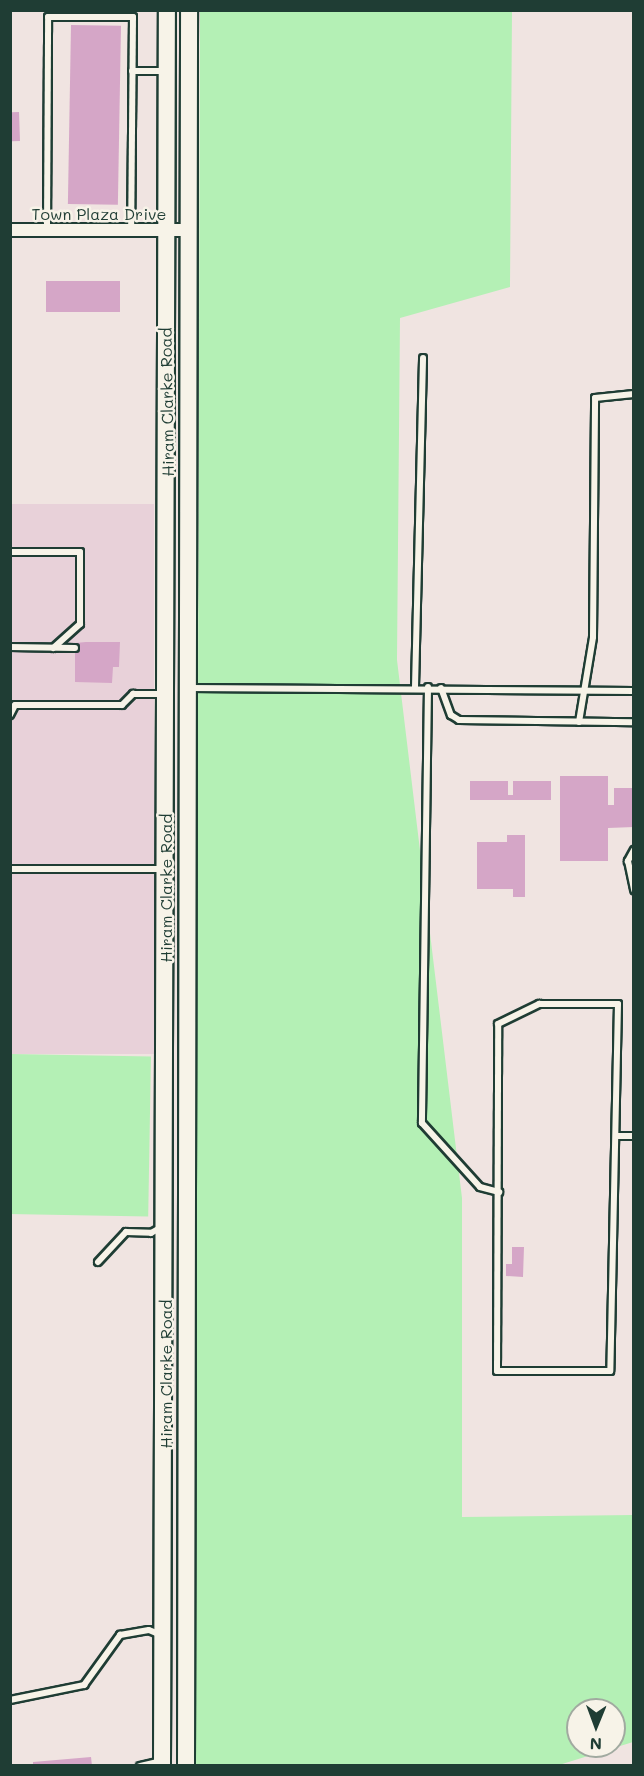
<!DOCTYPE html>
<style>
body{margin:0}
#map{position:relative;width:644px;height:1776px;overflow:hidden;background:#f0e4e1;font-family:Mali,sans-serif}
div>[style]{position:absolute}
.built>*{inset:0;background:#e8d1d9;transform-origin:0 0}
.green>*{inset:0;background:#b4f0b5;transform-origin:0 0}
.building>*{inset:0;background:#d5a6c7;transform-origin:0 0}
.roads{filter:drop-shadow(2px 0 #1f3d34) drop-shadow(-2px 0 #1f3d34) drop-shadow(0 2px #1f3d34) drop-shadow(0 -2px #1f3d34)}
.lane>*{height:6px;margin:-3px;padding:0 3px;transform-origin:3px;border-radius:3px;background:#f7f3e8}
.street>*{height:12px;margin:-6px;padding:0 6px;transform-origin:6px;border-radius:6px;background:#f7f3e8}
.secondary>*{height:16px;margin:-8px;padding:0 8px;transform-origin:8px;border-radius:8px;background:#f7f3e8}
span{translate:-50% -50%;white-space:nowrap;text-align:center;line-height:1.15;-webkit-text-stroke:5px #f7f3e8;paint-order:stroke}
.street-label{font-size:16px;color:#1f3d34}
.frame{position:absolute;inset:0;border:12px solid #1f3d34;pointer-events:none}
.north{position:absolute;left:566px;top:1698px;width:60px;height:60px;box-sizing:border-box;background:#f7f3e8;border:2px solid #a1aaa0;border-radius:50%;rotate:181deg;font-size:16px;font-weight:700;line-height:24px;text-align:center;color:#1f3d34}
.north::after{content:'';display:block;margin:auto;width:21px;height:27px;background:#1f3d34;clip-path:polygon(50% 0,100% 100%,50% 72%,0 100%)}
</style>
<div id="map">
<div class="built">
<i style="left:11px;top:504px;width:143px;height:550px"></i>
</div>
<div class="green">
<i style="clip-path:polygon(evenodd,200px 11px,512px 11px,510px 287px,400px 318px,397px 660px,462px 1198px,462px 1517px,633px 1515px,633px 1742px,559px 1765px,195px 1766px,200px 11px,578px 1710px,614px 1710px,614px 1746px,578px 1746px,578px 1710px)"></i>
<i style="left:11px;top:1054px;width:140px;height:160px;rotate:1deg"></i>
</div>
<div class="building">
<i style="left:71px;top:25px;width:50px;height:179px;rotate:1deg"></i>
<i style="left:19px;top:112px;width:29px;height:8px;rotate:88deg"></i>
<i style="left:120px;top:281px;width:31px;height:74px;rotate:90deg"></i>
<i style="clip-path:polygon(86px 642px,120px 642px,119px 667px,113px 667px,112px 683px,75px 682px,75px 643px)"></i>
<i style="clip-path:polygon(560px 776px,608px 776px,608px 805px,614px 805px,614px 788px,634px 788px,634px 827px,608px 828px,608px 861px,560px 861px)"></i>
<i style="clip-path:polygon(470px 781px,508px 781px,508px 795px,513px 795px,513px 781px,551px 781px,551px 800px,470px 800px)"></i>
<i style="clip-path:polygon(507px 835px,525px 835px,525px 897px,513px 897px,513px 889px,477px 889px,477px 842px,507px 842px)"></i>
<i style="clip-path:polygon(512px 1247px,524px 1247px,523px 1277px,506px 1276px,506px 1264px,512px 1264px)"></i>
<i style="clip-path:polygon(91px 1757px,92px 1766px,33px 1766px,33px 1762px)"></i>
</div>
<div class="roads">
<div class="lane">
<i style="left:132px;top:71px;width:35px"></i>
<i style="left:47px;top:230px;width:213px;rotate:-89.7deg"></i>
<i style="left:48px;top:17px;width:85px"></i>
<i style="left:133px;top:17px;width:213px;rotate:90.5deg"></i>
<i style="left:10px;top:552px;width:70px"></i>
<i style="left:80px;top:552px;width:72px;rotate:90deg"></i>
<i style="left:80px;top:624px;width:36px;rotate:138deg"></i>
<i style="left:10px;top:647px;width:65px;rotate:0.9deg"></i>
<i style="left:415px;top:687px;width:329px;rotate:-88.6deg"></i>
<i style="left:428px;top:687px;width:436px;rotate:90.8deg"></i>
<i style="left:422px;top:1123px;width:86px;rotate:47.8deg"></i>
<i style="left:480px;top:1187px;width:20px;rotate:15deg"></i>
<i style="left:190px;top:688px;width:444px;rotate:0.4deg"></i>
<i style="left:441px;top:688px;width:29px;rotate:70deg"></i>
<i style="left:451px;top:715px;width:9px;rotate:32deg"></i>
<i style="left:459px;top:720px;width:175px;rotate:0.7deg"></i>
<i style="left:10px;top:715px;width:11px;rotate:-63deg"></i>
<i style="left:15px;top:705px;width:107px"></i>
<i style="left:122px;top:705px;width:16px;rotate:-45deg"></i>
<i style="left:133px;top:694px;width:31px"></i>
<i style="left:579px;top:722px;width:86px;rotate:-80.6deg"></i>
<i style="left:593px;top:637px;width:239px;rotate:-89.5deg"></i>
<i style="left:595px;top:398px;width:39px;rotate:-6deg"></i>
<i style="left:634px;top:850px;width:13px;rotate:119deg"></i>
<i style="left:628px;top:861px;width:30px;rotate:78deg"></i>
<i style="left:10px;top:869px;width:153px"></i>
<i style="left:539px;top:1004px;width:79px"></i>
<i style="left:618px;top:1004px;width:367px;rotate:91.2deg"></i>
<i style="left:610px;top:1371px;width:113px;rotate:180deg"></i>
<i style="left:497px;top:1371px;width:347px;rotate:-89.8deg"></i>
<i style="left:498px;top:1024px;width:46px;rotate:-26deg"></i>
<i style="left:616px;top:1136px;width:18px"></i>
<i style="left:98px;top:1262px;width:41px;rotate:-47deg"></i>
<i style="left:126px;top:1232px;width:25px;rotate:2deg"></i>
<i style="left:151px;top:1233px;width:10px;rotate:-29deg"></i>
<i style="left:10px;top:1700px;width:76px;rotate:-11.5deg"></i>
<i style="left:84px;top:1685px;width:62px;rotate:-54.2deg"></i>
<i style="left:120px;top:1635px;width:29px;rotate:-10deg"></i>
<i style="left:149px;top:1630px;width:13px;rotate:23deg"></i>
<i style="left:140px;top:1766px;width:23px;rotate:-13deg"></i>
</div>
<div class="street">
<i style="left:10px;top:230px;width:178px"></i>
</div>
<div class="secondary">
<i style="left:162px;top:1766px;width:1756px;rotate:-89.84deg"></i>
<i style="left:186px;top:1766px;width:1756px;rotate:-89.9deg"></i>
</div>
</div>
<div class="street-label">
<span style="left:99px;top:214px">Town Plaza Drive</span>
<span style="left:167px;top:402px;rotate:-91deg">Hiram Clarke Road</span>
<span style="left:166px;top:888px;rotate:-90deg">Hiram Clarke Road</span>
<span style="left:166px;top:1374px;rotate:-90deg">Hiram Clarke Road</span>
</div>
<div class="frame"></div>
<div class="north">N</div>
</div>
